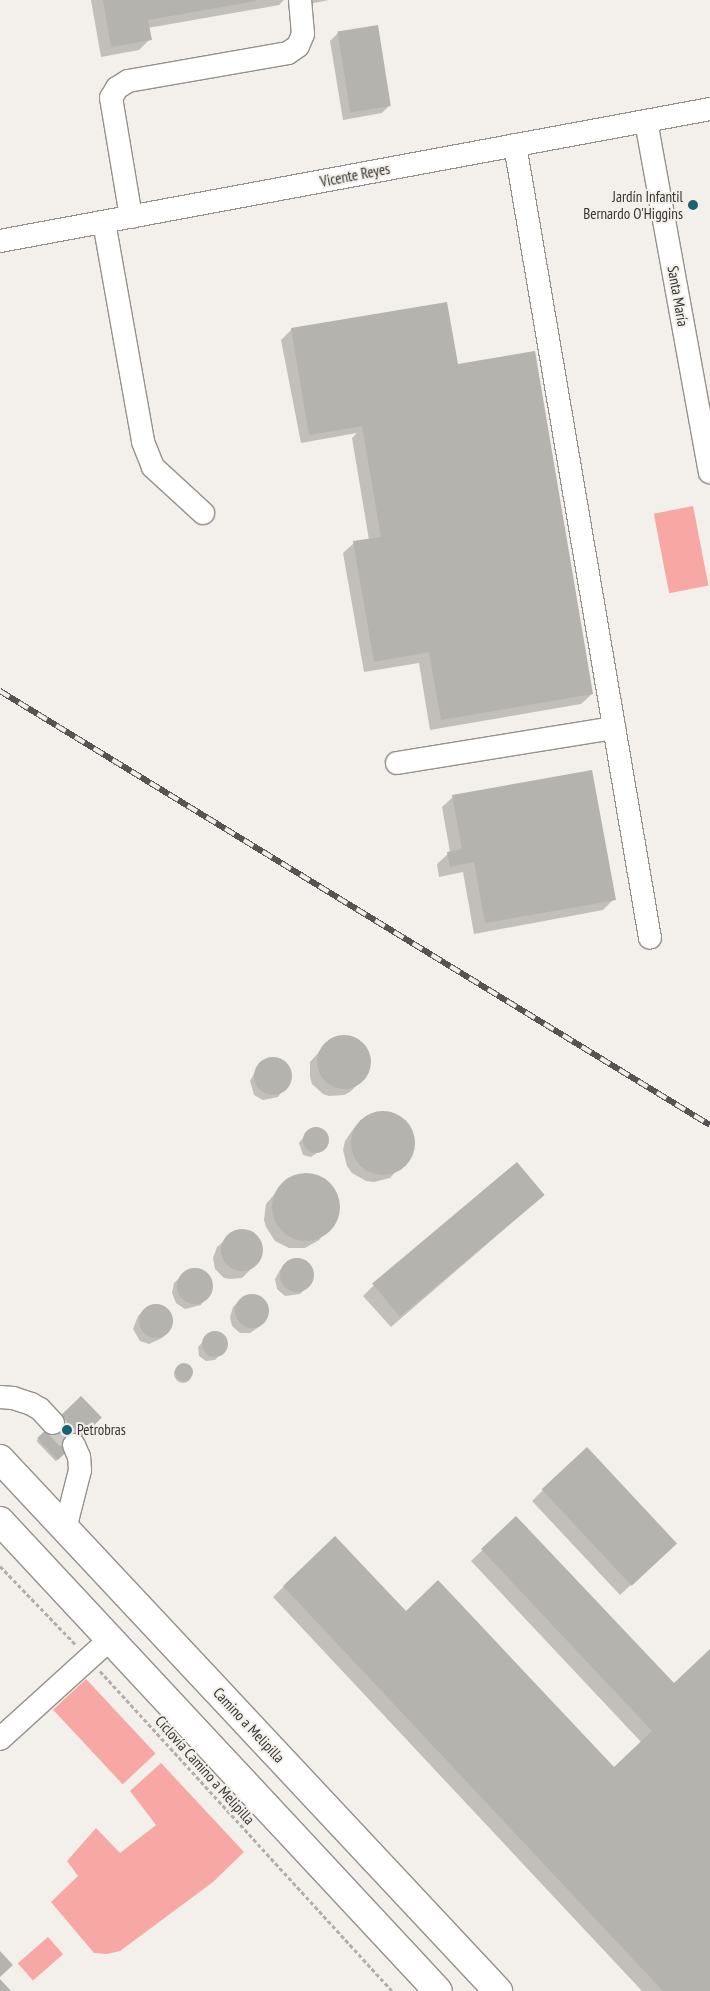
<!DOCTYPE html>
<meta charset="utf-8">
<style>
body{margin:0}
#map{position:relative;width:710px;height:1991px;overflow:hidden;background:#f3efea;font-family:"PT Sans Narrow",sans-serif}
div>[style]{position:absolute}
.green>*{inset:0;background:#f7a8a4;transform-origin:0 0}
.shadow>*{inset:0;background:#0003;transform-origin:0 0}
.round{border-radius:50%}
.building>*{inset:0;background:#b4b3ae;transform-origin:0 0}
.minor-tunnel>*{height:22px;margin-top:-11px;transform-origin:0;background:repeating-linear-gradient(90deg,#cdcac5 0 22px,transparent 0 33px)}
.path>*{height:3px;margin-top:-1.5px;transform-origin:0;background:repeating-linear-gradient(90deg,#b2afab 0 4px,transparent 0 6.5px)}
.roads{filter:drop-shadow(1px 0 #95918d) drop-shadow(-1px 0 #95918d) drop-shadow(0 1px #95918d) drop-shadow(0 -1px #95918d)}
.minor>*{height:22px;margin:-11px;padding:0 11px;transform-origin:11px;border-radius:11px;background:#fff}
.major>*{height:28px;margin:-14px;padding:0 14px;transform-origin:14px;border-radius:14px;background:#fff}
.rail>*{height:5.5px;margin-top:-2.75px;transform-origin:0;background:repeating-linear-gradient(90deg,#f3efea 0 11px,#565452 0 22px);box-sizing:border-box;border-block:1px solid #565452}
.dots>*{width:14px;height:14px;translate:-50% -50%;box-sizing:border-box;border:2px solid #f3efea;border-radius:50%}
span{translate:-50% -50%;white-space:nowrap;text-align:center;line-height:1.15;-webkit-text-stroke:4px #f3efea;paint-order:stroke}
.street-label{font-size:15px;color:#363533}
.poi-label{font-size:15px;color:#363533}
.right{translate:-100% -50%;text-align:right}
.left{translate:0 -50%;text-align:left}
</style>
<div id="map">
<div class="green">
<i style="left:693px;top:506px;width:81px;height:40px;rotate:79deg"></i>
<i style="left:86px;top:1679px;width:102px;height:45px;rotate:47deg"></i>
<i style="clip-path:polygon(161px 1763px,244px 1852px,213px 1882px,120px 1951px,107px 1954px,94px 1953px,51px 1902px,78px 1876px,67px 1861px,96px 1828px,120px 1853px,156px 1825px,130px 1791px)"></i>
<i style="left:48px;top:1937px;width:23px;height:40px;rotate:49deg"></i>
</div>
<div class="shadow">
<i style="clip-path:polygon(91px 0,284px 0,279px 5px,148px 28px,150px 39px,139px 50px,101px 57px)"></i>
<i style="clip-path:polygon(303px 0,329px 0,304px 5px)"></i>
<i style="clip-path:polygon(338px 33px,390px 105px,382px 113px,343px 120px,330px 41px)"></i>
<i style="clip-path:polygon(292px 329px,457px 366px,592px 694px,581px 704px,430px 730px,419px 663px,364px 672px,343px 553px,354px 543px,369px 540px,352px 438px,357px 433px,301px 443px,281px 340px)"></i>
<i style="clip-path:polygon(453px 797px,614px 899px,603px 910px,474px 934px,463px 872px,439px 877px,437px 864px,450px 852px,442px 807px)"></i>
<i style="clip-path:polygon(341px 1036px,356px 1039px,361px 1044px,366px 1050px,369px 1064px,364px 1078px,350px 1092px,344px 1095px,329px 1096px,323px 1094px,312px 1084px,310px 1077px,310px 1062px,328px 1042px)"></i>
<i style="clip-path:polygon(272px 1058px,286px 1064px,291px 1078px,278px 1097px,263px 1100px,254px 1095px,250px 1081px,257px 1068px,262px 1062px)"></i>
<i style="clip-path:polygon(378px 1112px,386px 1112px,402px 1119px,407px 1125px,413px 1140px,413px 1149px,410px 1156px,390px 1178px,374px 1182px,366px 1181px,352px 1173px,347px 1166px,343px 1150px,345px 1141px,354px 1128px,363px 1119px)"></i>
<i style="clip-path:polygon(317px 1129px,325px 1133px,327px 1140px,324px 1148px,311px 1157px,303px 1155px,299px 1143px,309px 1130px)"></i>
<i style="clip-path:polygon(306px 1174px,321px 1178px,327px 1182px,336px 1195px,338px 1203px,336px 1219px,319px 1240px,305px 1248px,289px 1248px,275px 1241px,266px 1227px,264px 1220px,266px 1204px,284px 1183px,298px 1175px)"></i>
<i style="clip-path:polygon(544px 1195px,391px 1327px,363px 1296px,374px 1285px)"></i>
<i style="clip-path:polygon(236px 1231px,253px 1233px,261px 1243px,262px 1249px,260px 1260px,242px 1278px,230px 1279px,224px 1278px,215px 1269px,213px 1258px,217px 1247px)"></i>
<i style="clip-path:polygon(295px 1259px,305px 1261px,313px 1274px,310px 1284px,300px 1294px,285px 1296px,277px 1289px,275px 1279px,280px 1270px)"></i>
<i style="clip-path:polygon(199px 1269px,211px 1279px,212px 1289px,201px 1305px,185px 1309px,176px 1303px,172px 1293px,174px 1283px,188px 1270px)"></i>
<i style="clip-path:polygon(253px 1295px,262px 1299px,268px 1312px,265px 1322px,259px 1327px,250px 1333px,240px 1333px,232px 1326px,230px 1317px,233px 1307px,239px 1301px)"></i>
<i style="clip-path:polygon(156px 1305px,165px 1308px,172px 1320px,167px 1333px,162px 1338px,149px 1344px,140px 1341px,133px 1329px,138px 1316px,143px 1311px)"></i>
<i style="clip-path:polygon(218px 1333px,225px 1339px,226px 1348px,215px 1360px,206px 1361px,199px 1356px,198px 1347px,210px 1334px)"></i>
<i class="round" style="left:174px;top:1365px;width:18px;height:18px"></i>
<i style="left:81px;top:1398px;width:28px;height:62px;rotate:46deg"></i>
<i style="clip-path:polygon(543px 1490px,664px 1554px,620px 1595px,532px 1501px)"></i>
<i style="clip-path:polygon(516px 1518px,674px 1685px,710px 1651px,710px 1991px,642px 1991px,273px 1597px,335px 1537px,406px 1612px,614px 1769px,642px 1743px,471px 1561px)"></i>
</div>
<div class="building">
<i style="clip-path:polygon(103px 0,256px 0,256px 1px,148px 20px,152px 40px,111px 47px)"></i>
<i style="left:378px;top:25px;width:82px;height:41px;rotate:81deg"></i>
<i style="clip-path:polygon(447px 302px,458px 364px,535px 351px,593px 694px,441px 720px,429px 652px,374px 662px,353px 541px,381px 537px,362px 426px,309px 435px,291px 328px)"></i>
<i style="clip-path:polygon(592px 770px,616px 900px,485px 923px,474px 862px,450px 867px,447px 852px,462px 849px,452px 795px)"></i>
<i class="round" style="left:317px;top:1035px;width:54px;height:54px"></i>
<i class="round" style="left:254px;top:1057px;width:38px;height:38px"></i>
<i class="round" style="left:351px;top:1111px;width:64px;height:64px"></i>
<i class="round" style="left:303px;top:1127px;width:26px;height:26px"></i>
<i style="left:517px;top:1162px;width:43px;height:189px;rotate:50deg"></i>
<i class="round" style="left:272px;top:1173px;width:68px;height:68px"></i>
<i class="round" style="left:221px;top:1229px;width:42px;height:42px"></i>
<i class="round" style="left:280px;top:1258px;width:34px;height:34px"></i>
<i class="round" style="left:177px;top:1268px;width:36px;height:36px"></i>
<i class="round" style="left:235px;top:1294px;width:34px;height:34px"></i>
<i class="round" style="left:139px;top:1304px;width:34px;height:34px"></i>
<i class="round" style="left:202px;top:1331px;width:26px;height:26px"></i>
<i class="round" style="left:175px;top:1363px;width:18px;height:18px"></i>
<i style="left:81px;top:1396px;width:30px;height:61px;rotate:46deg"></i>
<i style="left:587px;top:1447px;width:132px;height:62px;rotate:47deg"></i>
<i style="clip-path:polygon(516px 1516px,674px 1683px,710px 1649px,710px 1991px,663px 1991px,283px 1586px,335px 1536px,406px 1611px,438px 1580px,614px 1767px,652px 1731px,481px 1549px)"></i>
<i style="clip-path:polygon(0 1951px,13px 1965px,0 1977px)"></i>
<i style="clip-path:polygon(0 1979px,11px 1991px,0 1991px)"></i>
</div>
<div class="minor-tunnel">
<i style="left:53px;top:1423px;width:30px;rotate:46deg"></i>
</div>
<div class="path">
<i style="left:0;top:1566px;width:110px;rotate:46.1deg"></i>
<i style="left:100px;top:1671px;width:433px;rotate:47.6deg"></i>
</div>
<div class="roads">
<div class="minor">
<i style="left:646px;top:121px;width:357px;rotate:79.7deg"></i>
<i style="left:515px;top:145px;width:804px;rotate:80.34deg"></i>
<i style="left:131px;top:217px;width:121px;rotate:-99.5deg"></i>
<i style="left:111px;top:98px;width:12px;rotate:-59deg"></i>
<i style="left:117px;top:88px;width:13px;rotate:-32deg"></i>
<i style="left:128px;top:81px;width:162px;rotate:-9.9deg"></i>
<i style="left:288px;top:53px;width:12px;rotate:-35deg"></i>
<i style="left:298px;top:46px;width:13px;rotate:-67deg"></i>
<i style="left:303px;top:34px;width:34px;rotate:-95deg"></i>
<i style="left:104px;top:222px;width:223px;rotate:79.9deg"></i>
<i style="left:143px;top:442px;width:27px;rotate:68deg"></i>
<i style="left:153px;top:467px;width:68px;rotate:42.6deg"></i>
<i style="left:0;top:241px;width:722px;rotate:-10.53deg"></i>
<i style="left:397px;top:763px;width:220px;rotate:-9.2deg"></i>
<i style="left:0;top:1397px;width:13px;rotate:4deg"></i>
<i style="left:13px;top:1398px;width:19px;rotate:18deg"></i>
<i style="left:31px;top:1404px;width:10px;rotate:29deg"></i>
<i style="left:40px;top:1409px;width:19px;rotate:47deg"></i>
<i style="left:65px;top:1529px;width:61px;rotate:-75.7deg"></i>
<i style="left:80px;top:1470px;width:13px;rotate:-94deg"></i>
<i style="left:79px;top:1457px;width:13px;rotate:-113deg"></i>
<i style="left:0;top:1739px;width:147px;rotate:-42.2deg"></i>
</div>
<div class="major">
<i style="left:0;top:1459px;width:729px;rotate:46.89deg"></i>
<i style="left:0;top:1521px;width:642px;rotate:47.02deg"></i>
</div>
</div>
<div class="rail">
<i style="left:0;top:691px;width:832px;rotate:31.44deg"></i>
</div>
<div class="dots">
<i style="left:693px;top:205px;background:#196370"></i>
<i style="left:67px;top:1430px;background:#196370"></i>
</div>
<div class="street-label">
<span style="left:355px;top:175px;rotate:-11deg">Vicente Reyes</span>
<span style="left:678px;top:296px;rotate:80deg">Santa María</span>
<span style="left:249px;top:1725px;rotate:47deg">Camino a Melipilla</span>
<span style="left:205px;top:1770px;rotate:48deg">Ciclovía Camino a Melipilla</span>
</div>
<div class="poi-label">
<span class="right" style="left:683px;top:205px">Jardín Infantil<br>Bernardo O'Higgins</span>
<span class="left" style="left:77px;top:1430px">Petrobras</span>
</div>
</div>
